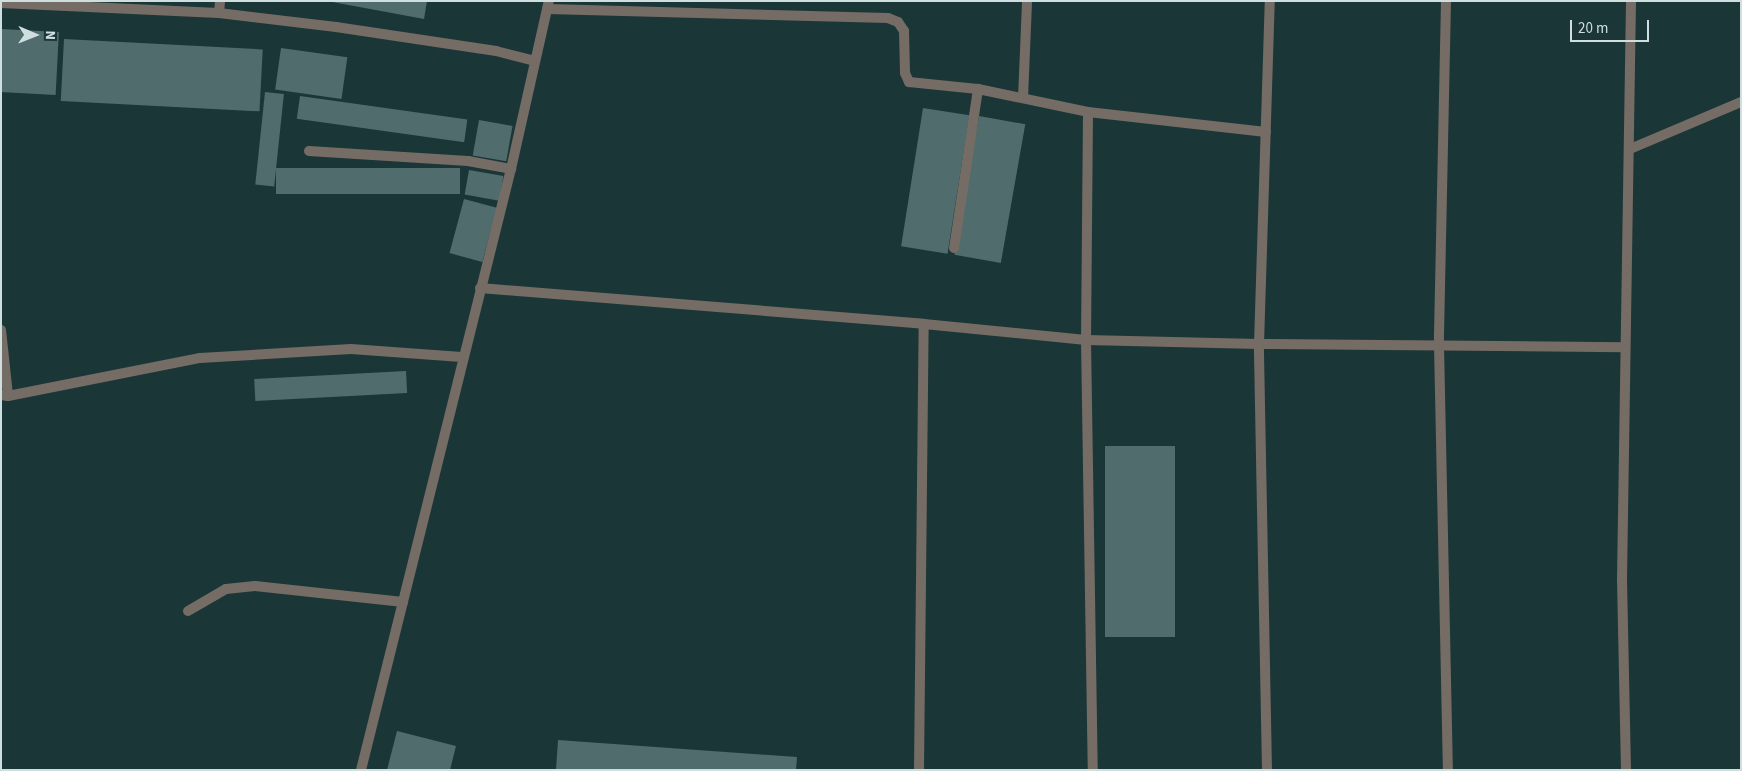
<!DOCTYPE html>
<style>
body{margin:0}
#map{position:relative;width:1742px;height:771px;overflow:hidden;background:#1b3637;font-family:"Source Sans 3",sans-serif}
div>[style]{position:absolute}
.building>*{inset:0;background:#506c6d;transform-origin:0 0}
.service>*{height:10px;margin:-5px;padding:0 5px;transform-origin:5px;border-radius:5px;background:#756c66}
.minor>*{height:10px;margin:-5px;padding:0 5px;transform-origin:5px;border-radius:5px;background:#756c66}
.tertiary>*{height:10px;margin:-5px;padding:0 5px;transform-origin:5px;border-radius:5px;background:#756c66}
span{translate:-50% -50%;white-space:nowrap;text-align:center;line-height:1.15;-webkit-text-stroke:5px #1b3637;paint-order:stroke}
.frame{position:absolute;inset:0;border:2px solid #cfdfdf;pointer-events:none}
.north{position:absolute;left:10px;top:10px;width:50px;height:50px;-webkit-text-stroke:4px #1b3637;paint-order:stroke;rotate:91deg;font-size:14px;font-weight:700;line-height:20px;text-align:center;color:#cfdfdf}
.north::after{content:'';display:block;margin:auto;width:18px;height:22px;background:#cfdfdf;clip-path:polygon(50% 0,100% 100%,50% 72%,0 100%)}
.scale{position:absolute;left:1570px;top:20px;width:79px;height:22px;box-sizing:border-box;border:2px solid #cfdfdf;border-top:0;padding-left:6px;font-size:15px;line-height:18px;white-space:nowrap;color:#cfdfdf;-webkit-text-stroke:4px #1b3637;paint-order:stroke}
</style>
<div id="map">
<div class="building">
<i style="clip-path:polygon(327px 1px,427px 1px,424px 19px)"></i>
<i style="left:1px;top:29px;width:58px;height:63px;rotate:3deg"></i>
<i style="left:64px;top:39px;width:199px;height:62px;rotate:3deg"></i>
<i style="left:281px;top:48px;width:67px;height:42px;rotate:8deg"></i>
<i style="left:265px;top:92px;width:19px;height:93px;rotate:6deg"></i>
<i style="left:300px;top:96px;width:169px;height:23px;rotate:8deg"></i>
<i style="left:923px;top:108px;width:47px;height:140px;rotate:9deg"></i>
<i style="left:979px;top:116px;width:47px;height:141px;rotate:10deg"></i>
<i style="left:479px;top:120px;width:34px;height:36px;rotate:10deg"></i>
<i style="left:460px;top:168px;width:26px;height:184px;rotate:90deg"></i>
<i style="left:469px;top:170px;width:35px;height:25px;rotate:10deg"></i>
<i style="left:464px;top:199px;width:34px;height:56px;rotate:15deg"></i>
<i style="left:406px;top:371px;width:22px;height:152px;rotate:87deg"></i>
<i style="left:1105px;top:446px;width:70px;height:191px"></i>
<i style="clip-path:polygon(397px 731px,456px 746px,450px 770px,387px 770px)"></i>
<i style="clip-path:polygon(558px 740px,797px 757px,796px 770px,556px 770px)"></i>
</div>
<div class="service">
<i style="left:309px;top:151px;width:159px;rotate:3.6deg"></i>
<i style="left:468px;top:161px;width:44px;rotate:10.5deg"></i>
<i style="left:954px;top:248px;width:161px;rotate:-81.4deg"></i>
</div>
<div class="minor">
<i style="left:1446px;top:1px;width:344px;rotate:91.2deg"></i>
<i style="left:1439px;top:345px;width:425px;rotate:88.8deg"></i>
<i style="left:1px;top:3px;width:218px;rotate:2.6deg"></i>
<i style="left:219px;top:13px;width:118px;rotate:6.8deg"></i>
<i style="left:336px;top:27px;width:162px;rotate:8.5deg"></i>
<i style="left:496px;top:51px;width:40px;rotate:14.4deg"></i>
<i style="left:547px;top:9px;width:341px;rotate:1.5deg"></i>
<i style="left:888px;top:18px;width:11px;rotate:22deg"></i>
<i style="left:898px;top:22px;width:11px;rotate:56deg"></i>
<i style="left:904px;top:31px;width:42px;rotate:88.6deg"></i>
<i style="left:905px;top:73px;width:10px;rotate:66deg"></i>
<i style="left:909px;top:82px;width:69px;rotate:5.8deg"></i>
<i style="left:978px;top:89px;width:112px;rotate:11.8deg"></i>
<i style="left:1088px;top:112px;width:179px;rotate:6.4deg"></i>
<i style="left:219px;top:13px;width:12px;rotate:-85deg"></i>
<i style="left:1023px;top:98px;width:97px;rotate:-87.6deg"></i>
<i style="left:1088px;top:112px;width:228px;rotate:90.5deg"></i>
<i style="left:1086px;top:340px;width:430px;rotate:89.1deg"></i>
<i style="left:1630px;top:149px;width:121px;rotate:-22.9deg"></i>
<i style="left:480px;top:288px;width:445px;rotate:4.6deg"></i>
<i style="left:924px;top:324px;width:163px;rotate:5.6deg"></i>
<i style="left:1086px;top:340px;width:173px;rotate:1.3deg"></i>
<i style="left:1259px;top:344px;width:366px;rotate:0.5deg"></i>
<i style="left:1px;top:330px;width:66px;rotate:83.9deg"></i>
<i style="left:1px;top:395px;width:7px;rotate:8deg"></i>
<i style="left:8px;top:396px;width:196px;rotate:-11.2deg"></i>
<i style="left:200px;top:358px;width:151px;rotate:-3.4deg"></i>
<i style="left:351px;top:349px;width:111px;rotate:4.1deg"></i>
<i style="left:188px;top:611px;width:44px;rotate:-30.1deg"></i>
<i style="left:226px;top:589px;width:29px;rotate:-6deg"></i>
<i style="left:255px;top:586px;width:149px;rotate:6.2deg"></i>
<i style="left:919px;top:770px;width:446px;rotate:-89.4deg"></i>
<i style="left:1267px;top:770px;width:426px;rotate:-91.1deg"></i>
<i style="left:1259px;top:344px;width:343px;rotate:-88.2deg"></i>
<i style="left:1626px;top:770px;width:190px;rotate:-91.2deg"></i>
<i style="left:1622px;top:580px;width:579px;rotate:-89.11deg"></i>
</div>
<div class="tertiary">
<i style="left:361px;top:770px;width:619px;rotate:-75.99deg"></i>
<i style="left:511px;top:169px;width:172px;rotate:-77.3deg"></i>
</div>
<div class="frame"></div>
<div class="north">N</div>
<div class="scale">20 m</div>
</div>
